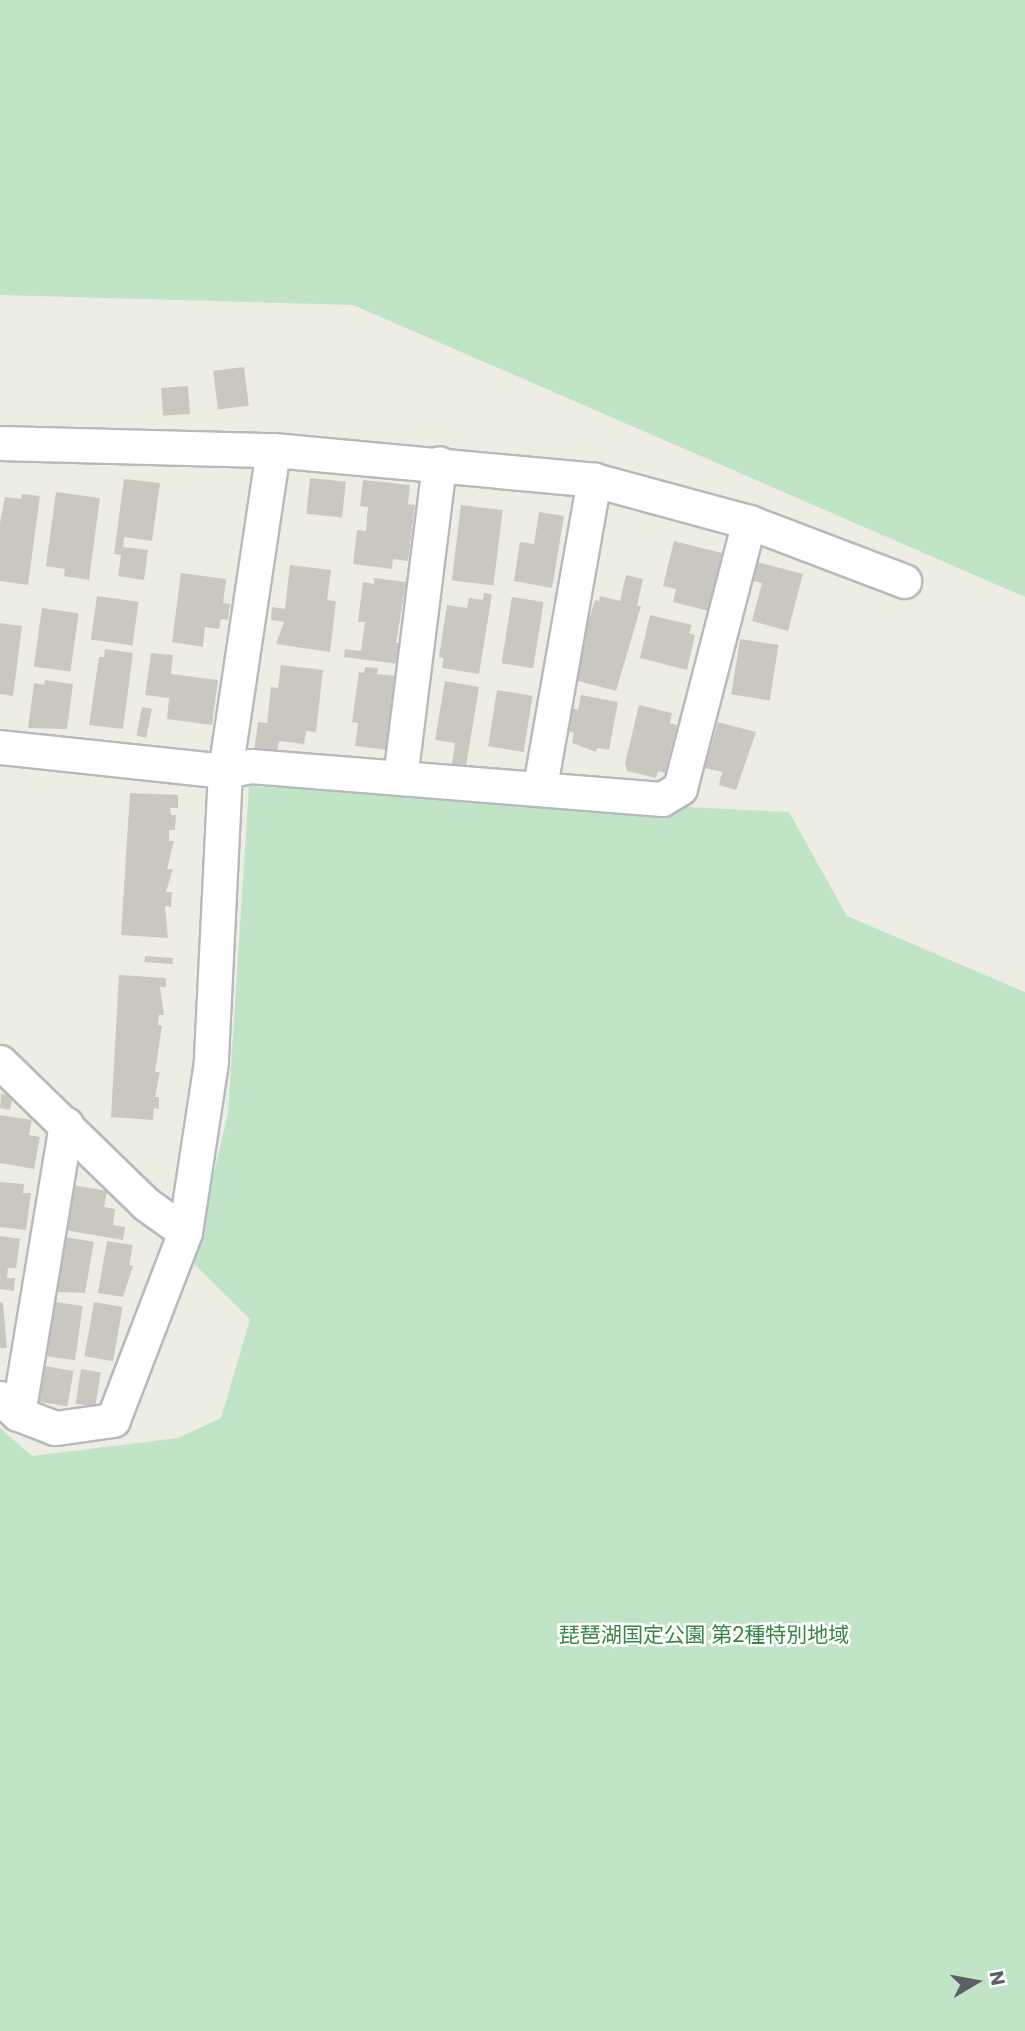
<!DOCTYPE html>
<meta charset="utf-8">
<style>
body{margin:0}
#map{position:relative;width:1025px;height:2031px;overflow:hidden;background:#eeede4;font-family:Poppins,"Noto Sans JP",sans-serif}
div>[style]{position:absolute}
.green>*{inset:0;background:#c2e4c6}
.building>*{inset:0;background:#cac7c1;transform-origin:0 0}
.roads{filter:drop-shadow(2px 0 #b6b9be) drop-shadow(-2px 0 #b6b9be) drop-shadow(0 2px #b6b9be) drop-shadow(0 -2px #b6b9be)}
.street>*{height:33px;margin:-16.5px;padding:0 16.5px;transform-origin:16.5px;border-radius:16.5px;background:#fff}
span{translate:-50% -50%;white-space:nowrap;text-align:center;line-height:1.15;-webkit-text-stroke:5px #fff;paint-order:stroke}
.park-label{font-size:21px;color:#398546}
.north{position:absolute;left:941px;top:1947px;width:70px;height:70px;-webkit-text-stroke:5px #fff;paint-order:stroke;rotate:80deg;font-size:19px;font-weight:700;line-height:28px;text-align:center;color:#5c5f64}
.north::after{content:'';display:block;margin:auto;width:24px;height:32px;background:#5c5f64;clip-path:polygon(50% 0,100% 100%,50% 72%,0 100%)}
</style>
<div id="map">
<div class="green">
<i style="clip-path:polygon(0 0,1025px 0,1025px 597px,353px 305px,0 295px)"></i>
<i style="clip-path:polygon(249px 786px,789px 812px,847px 916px,1025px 992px,1025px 2031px,0 2031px,0 1428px,32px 1456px,178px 1438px,221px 1418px,250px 1319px,193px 1263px,228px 1113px)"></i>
</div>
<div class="building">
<i style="left:244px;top:367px;width:39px;height:31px;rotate:83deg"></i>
<i style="left:188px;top:386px;width:28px;height:27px;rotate:86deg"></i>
<i style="left:310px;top:478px;width:36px;height:36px;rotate:6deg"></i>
<i style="clip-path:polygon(124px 479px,160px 483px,152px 541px,124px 537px,123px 547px,148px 550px,144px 580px,118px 576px,121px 555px,114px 554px)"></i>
<i style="clip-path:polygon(363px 480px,410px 485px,408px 504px,415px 505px,408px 561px,393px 559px,392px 569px,353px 564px,357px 530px,366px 531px,368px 507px,360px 506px)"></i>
<i style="clip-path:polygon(56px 492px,100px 498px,89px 580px,64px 576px,65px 569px,46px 566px)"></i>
<i style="clip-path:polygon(22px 494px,40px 496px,28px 585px,0 581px,0 523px,5px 497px,21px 499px)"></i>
<i style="left:461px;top:505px;width:42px;height:76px;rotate:7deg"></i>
<i style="clip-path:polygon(539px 512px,564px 516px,552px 588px,514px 581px,520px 542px,534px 544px)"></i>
<i style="clip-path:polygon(674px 541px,722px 553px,709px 611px,673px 602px,676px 589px,663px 586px)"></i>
<i style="clip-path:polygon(750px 560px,803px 574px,788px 631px,752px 621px,762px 583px,745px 579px)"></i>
<i style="clip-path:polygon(290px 565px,331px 570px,327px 600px,336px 601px,330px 652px,276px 644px,284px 622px,271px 620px,272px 607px,285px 609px)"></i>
<i style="clip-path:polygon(181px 573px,226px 579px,223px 603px,230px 604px,228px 620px,221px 619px,219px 629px,205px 627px,203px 647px,172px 642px)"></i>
<i style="clip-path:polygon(626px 575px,643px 579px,637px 606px,641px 606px,616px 691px,571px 679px,595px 600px,599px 601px,600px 596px,620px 601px)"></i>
<i style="clip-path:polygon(374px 578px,406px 582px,396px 643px,400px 643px,398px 664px,344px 657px,345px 649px,361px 651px,365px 622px,358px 622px,363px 582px,374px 584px)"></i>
<i style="clip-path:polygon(484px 593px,492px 594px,479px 674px,442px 668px,444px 658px,439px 657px,447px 605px,467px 608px,469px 598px,483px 600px)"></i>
<i style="left:97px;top:596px;width:42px;height:44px;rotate:8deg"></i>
<i style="left:512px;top:597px;width:32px;height:67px;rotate:9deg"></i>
<i style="left:42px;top:608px;width:37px;height:59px;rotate:8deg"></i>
<i style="clip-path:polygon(650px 615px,692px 625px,689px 633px,695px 635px,687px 670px,640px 658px)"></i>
<i style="clip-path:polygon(0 623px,22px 626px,13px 696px,0 694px)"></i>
<i style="left:740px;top:639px;width:39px;height:56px;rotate:9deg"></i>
<i style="clip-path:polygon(105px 649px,133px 653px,123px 729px,89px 725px,99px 657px,104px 657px)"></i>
<i style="clip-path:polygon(151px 653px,173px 655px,171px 674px,218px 680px,212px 725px,167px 719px,169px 698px,145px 695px)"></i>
<i style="clip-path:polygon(281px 665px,323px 670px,316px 732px,306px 731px,304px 744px,279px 741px,277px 753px,254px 751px,258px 722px,267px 723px,271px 687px,278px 688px)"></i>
<i style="clip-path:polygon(365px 667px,378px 668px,377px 674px,396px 676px,388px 750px,355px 746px,358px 723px,352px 722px,359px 672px,364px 673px)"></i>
<i style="clip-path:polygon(45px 680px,73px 684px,67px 729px,28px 728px,34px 683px,44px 685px)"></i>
<i style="clip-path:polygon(445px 681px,479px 687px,466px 766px,452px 764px,455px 743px,435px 740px)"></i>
<i style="left:497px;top:690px;width:36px;height:57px;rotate:9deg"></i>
<i style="clip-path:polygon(581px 695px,618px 702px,609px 750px,597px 748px,596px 752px,572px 743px,574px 733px,567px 731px,572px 708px,578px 710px)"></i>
<i style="clip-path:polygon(639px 705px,672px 713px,670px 723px,677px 725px,665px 773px,658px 771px,656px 778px,627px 771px,625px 763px)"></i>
<i style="left:142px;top:707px;width:10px;height:29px;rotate:11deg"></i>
<i style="clip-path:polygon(718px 722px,756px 732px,736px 790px,719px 785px,722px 772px,705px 768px)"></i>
<i style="clip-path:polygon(130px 793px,178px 795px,178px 808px,170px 808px,171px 815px,176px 815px,175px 830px,169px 830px,169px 841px,174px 841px,167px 869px,173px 869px,166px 892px,172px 892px,171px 907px,165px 906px,168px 938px,121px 935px)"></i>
<i style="left:145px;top:956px;width:28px;height:6px;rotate:4deg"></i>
<i style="clip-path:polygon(119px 975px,166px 978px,166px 987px,160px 987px,164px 1015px,159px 1015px,158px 1025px,162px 1026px,155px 1072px,160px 1072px,155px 1097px,159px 1097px,159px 1109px,154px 1108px,153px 1120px,111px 1117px)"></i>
<i style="clip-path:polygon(1px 1094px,13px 1096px,10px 1110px,0 1108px)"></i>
<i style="clip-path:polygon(0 1115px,32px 1120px,29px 1135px,40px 1137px,34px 1169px,0 1163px)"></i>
<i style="clip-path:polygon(0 1182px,24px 1184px,23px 1193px,31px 1193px,26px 1230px,0 1227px)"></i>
<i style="clip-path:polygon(73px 1185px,107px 1191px,104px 1207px,115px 1209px,113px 1225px,125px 1227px,123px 1240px,65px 1230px,65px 1194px,71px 1195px)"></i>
<i style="clip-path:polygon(0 1236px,20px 1239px,16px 1268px,8px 1268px,7px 1278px,15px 1278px,14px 1291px,0 1289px)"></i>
<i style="clip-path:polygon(65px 1237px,94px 1242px,85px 1293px,56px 1292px,61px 1264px,53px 1263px,57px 1238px)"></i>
<i style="clip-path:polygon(107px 1241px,133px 1245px,129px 1265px,133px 1266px,123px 1297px,98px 1293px)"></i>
<i style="clip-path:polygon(0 1302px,3px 1303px,7px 1348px,0 1348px)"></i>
<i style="left:55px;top:1302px;width:28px;height:55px;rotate:8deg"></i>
<i style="left:94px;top:1302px;width:29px;height:55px;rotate:10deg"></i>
<i style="left:45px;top:1366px;width:29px;height:36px;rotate:10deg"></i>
<i style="left:81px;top:1369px;width:20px;height:35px;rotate:9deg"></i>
</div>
<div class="roads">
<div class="street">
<i style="left:0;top:443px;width:273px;rotate:1.5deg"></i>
<i style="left:273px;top:450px;width:322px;rotate:5.3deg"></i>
<i style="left:594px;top:480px;width:161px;rotate:15.2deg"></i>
<i style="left:749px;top:522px;width:166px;rotate:20.8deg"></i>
<i style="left:273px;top:450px;width:325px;rotate:98.5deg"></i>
<i style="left:225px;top:771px;width:26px;rotate:-11deg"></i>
<i style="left:251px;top:766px;width:412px;rotate:4.6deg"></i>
<i style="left:662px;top:799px;width:21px;rotate:-31deg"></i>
<i style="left:680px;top:788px;width:275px;rotate:-75.5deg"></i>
<i style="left:0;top:747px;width:226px;rotate:6.1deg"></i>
<i style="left:225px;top:771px;width:291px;rotate:92.8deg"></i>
<i style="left:211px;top:1062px;width:172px;rotate:98.7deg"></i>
<i style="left:185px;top:1232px;width:201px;rotate:111deg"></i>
<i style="left:113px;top:1420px;width:59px;rotate:172.1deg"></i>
<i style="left:55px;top:1428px;width:40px;rotate:-159deg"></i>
<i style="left:18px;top:1414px;width:24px;rotate:-138deg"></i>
<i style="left:400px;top:778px;width:317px;rotate:-82.9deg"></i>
<i style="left:540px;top:786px;width:311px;rotate:-80deg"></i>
<i style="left:0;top:1062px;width:204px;rotate:44.2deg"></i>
<i style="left:146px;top:1204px;width:48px;rotate:35.7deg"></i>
<i style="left:18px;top:1414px;width:294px;rotate:-80.6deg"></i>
</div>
</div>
<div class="park-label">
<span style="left:704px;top:1635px">琵琶湖国定公園 第2種特別地域</span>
</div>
<div class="north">N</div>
</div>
